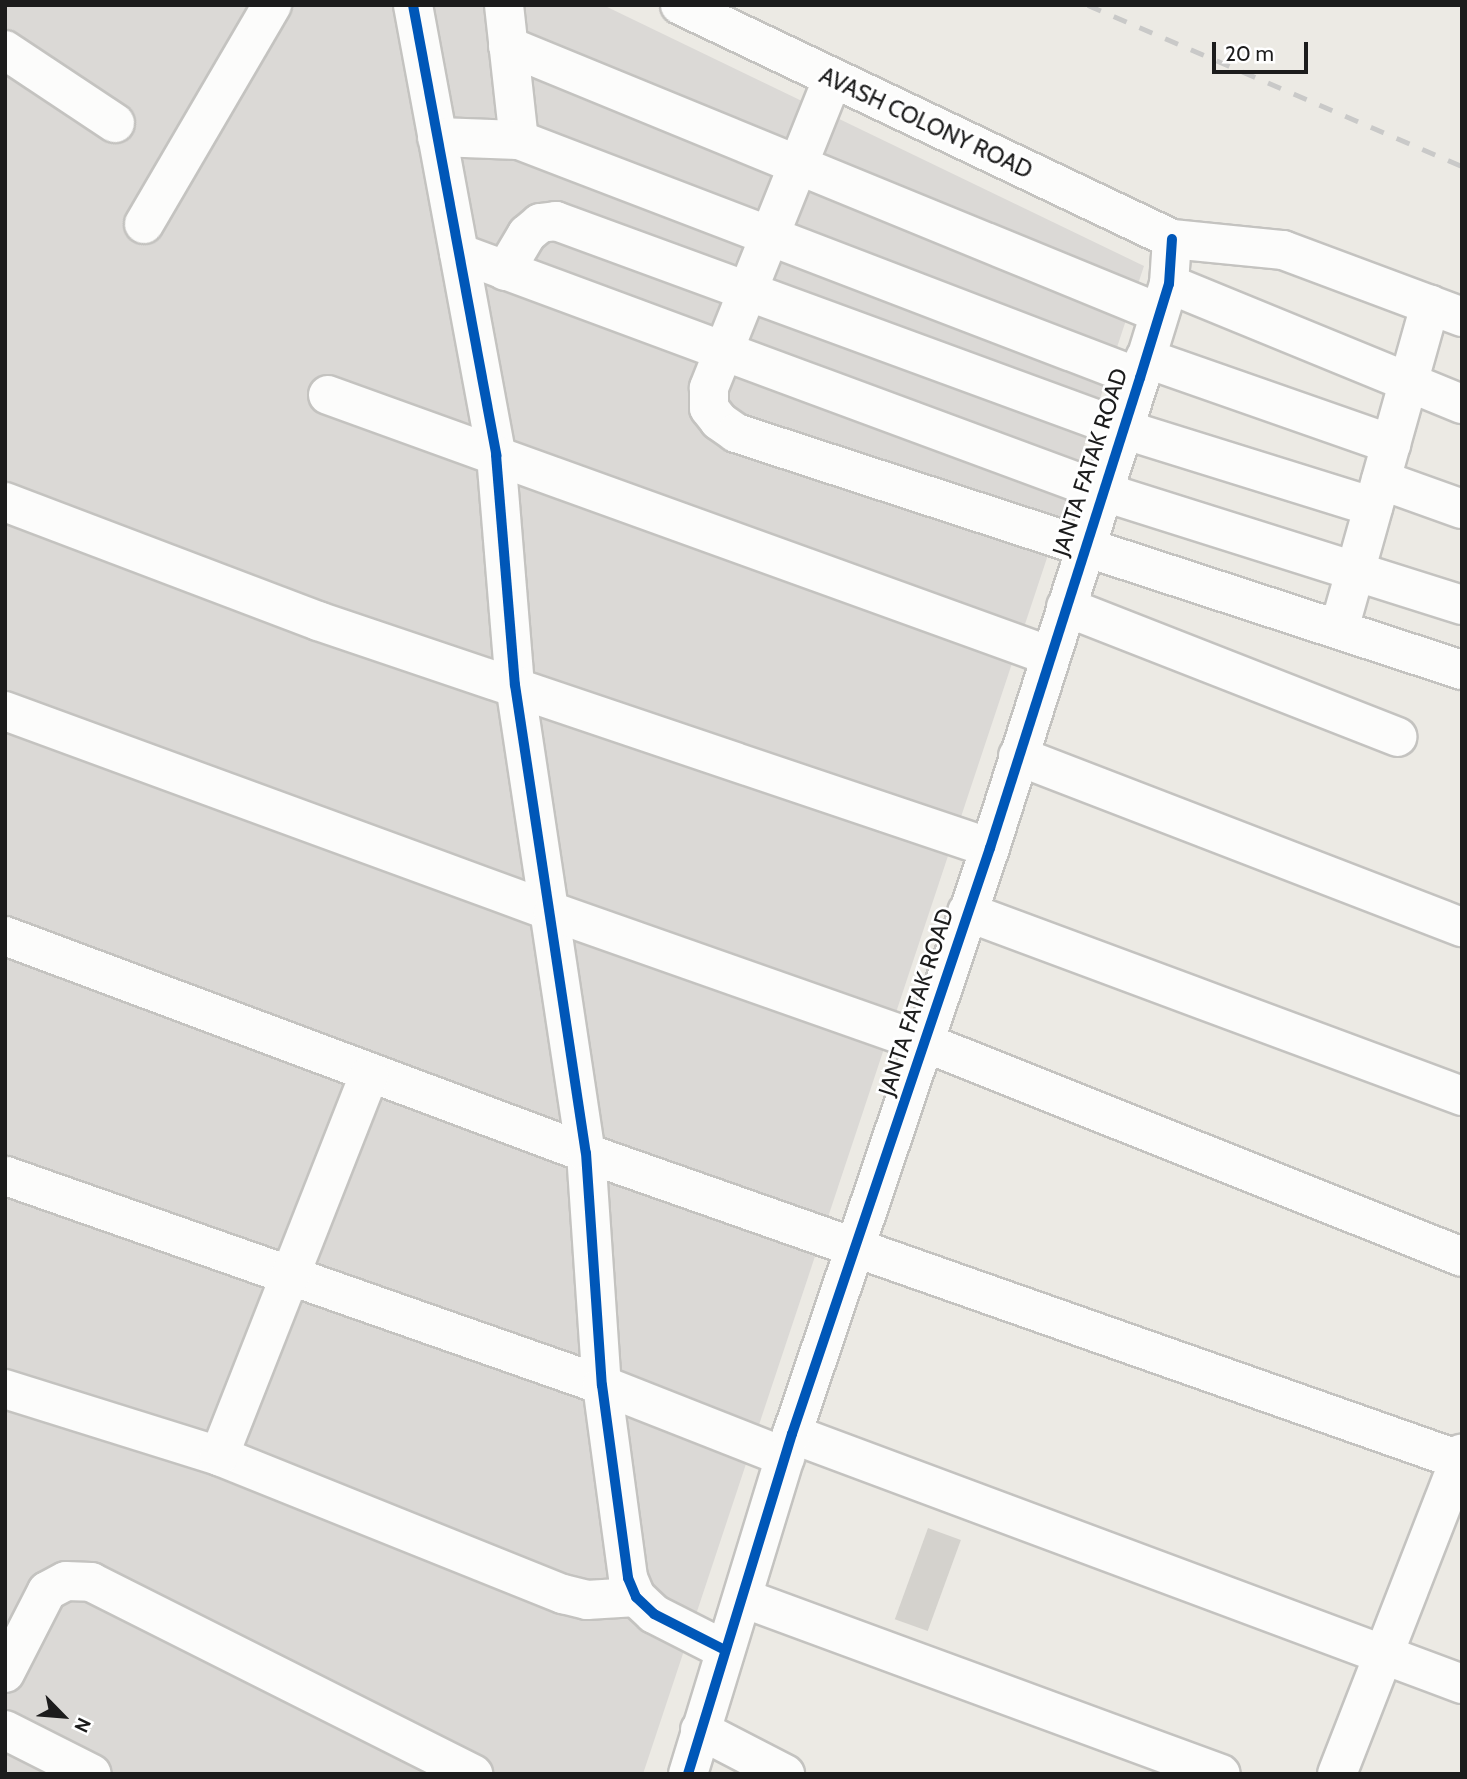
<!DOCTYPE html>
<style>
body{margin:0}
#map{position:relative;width:1467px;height:1779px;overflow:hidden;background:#eceae4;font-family:Cabin,sans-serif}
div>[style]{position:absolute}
.residential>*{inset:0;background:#dbd9d6}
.building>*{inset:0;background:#d4d2cd;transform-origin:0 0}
.roads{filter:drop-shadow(2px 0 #c4c3c0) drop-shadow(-2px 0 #c4c3c0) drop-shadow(0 2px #c4c3c0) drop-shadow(0 -2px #c4c3c0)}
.minor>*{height:38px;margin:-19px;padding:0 19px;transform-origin:19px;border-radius:19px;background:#fcfcfb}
.rail>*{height:5px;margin-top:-2.5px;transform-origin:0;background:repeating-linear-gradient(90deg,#c9c9c8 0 14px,transparent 0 28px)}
.cycleway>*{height:10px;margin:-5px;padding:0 5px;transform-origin:5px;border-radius:5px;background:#0057b8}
span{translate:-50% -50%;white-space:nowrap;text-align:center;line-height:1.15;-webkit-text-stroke:5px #fff;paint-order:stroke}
.street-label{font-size:23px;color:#1c1c1c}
.frame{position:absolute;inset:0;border:7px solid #1c1c1c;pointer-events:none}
.north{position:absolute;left:28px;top:1681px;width:70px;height:70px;-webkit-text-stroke:5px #fff;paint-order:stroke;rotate:115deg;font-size:19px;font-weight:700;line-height:28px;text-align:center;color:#1c1c1c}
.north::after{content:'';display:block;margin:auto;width:24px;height:32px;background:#1c1c1c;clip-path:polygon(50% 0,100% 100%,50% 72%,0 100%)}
.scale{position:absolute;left:1212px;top:42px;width:96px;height:32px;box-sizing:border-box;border:4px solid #1c1c1c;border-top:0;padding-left:9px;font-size:21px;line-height:24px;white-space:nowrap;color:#1c1c1c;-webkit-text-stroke:5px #fff;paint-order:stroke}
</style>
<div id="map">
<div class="residential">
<i style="clip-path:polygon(5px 5px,603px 5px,1144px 266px,643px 1774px,5px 1774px)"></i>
</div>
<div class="building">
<i style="left:928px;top:1528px;width:35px;height:97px;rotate:20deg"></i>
</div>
<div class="roads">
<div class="minor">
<i style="left:413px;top:5px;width:458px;rotate:79.5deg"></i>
<i style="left:496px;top:455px;width:231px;rotate:85.3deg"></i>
<i style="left:515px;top:685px;width:473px;rotate:81.4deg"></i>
<i style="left:586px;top:1153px;width:233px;rotate:86.1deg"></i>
<i style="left:602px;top:1385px;width:195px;rotate:82.3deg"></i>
<i style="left:628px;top:1578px;width:21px;rotate:67deg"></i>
<i style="left:636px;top:1597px;width:25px;rotate:43deg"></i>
<i style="left:654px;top:1614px;width:77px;rotate:26.9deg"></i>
<i style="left:504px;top:5px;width:136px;rotate:83.7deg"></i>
<i style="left:680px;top:5px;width:545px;rotate:25.44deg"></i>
<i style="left:1172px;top:239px;width:112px;rotate:5.7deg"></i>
<i style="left:1283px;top:250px;width:191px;rotate:20.5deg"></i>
<i style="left:508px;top:46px;width:704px;rotate:22.3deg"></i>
<i style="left:5px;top:50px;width:132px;rotate:33.6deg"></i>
<i style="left:832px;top:80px;width:332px;rotate:111.8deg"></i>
<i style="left:709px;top:388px;width:20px;rotate:90deg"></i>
<i style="left:709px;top:408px;width:16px;rotate:52deg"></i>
<i style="left:719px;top:421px;width:21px;rotate:35deg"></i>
<i style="left:736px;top:433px;width:764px;rotate:18.08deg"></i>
<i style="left:437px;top:137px;width:82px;rotate:2.1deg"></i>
<i style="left:519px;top:140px;width:665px;rotate:20.97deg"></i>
<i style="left:144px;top:224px;width:254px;rotate:-59.7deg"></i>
<i style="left:459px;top:253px;width:688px;rotate:20.33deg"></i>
<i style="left:1104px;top:492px;width:375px;rotate:17.5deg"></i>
<i style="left:505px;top:271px;width:43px;rotate:-59.3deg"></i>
<i style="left:527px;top:234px;width:17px;rotate:-40deg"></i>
<i style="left:540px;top:223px;width:16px;rotate:-7deg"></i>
<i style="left:556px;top:221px;width:604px;rotate:20.15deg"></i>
<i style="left:1123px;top:429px;width:262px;rotate:17.3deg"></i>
<i style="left:1169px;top:284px;width:317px;rotate:22.3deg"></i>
<i style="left:1145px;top:358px;width:261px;rotate:19.3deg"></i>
<i style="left:328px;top:395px;width:768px;rotate:19.87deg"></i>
<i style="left:1381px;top:480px;width:86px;rotate:19.7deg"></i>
<i style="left:5px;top:502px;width:335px;rotate:20.8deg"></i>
<i style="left:318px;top:621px;width:709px;rotate:18.66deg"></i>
<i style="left:1066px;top:607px;width:356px;rotate:21.4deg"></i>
<i style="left:1339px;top:629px;width:337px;rotate:-74.3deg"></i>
<i style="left:5px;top:711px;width:584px;rotate:20.14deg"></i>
<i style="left:553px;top:912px;width:395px;rotate:19.4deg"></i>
<i style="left:926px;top:1043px;width:577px;rotate:21.76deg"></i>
<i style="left:1018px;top:756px;width:476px;rotate:21.1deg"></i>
<i style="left:967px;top:912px;width:528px;rotate:20.39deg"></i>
<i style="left:5px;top:936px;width:620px;rotate:20.48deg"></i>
<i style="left:586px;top:1153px;width:929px;rotate:19.37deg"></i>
<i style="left:6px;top:1176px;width:632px;rotate:19.32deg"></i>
<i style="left:602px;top:1385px;width:197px;rotate:21.5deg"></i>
<i style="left:5px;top:1389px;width:224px;rotate:17.4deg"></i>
<i style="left:219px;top:1456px;width:371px;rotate:21.9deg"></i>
<i style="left:563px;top:1594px;width:25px;rotate:14deg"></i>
<i style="left:587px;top:1600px;width:49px;rotate:-3.5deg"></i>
<i style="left:792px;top:1434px;width:715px;rotate:20.46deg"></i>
<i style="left:219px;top:1456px;width:409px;rotate:-68.5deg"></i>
<i style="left:743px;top:1598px;width:509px;rotate:20.21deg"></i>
<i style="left:5px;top:1673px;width:92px;rotate:-62.9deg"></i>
<i style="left:47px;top:1591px;width:21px;rotate:-28deg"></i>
<i style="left:66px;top:1581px;width:25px;rotate:2deg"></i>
<i style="left:91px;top:1582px;width:428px;rotate:26.7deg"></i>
<i style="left:5px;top:1730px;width:97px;rotate:26.8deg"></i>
<i style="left:700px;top:1730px;width:96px;rotate:27.4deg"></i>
<i style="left:688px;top:1774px;width:356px;rotate:-73deg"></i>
<i style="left:792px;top:1434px;width:619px;rotate:-71.33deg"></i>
<i style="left:990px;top:848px;width:493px;rotate:-72.3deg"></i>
<i style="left:1140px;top:378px;width:98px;rotate:-72.9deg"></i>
<i style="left:1169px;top:284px;width:45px;rotate:-86.2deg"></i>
<i style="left:1337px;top:1774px;width:344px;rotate:-68.7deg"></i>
</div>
</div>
<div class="rail">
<i style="left:1088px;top:5px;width:407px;rotate:23.3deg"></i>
</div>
<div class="cycleway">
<i style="left:413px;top:5px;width:458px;rotate:79.5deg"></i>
<i style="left:496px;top:455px;width:231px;rotate:85.3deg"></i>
<i style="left:515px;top:685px;width:473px;rotate:81.4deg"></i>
<i style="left:586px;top:1153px;width:233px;rotate:86.1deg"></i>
<i style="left:602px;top:1385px;width:195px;rotate:82.3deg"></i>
<i style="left:628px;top:1578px;width:21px;rotate:67deg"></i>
<i style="left:636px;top:1597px;width:25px;rotate:43deg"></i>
<i style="left:654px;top:1614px;width:77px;rotate:26.9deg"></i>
<i style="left:688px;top:1774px;width:356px;rotate:-73deg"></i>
<i style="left:792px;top:1434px;width:619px;rotate:-71.33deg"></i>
<i style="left:990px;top:848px;width:493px;rotate:-72.3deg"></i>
<i style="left:1140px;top:378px;width:98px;rotate:-72.9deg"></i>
<i style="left:1169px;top:284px;width:45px;rotate:-86.2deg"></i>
</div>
<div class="street-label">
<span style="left:926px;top:123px;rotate:25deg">AVASH COLONY ROAD</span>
<span style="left:1090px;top:462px;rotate:-72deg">JANTA FATAK ROAD</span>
<span style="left:916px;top:1002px;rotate:-72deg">JANTA FATAK ROAD</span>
</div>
<div class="frame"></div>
<div class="north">N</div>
<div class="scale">20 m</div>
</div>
